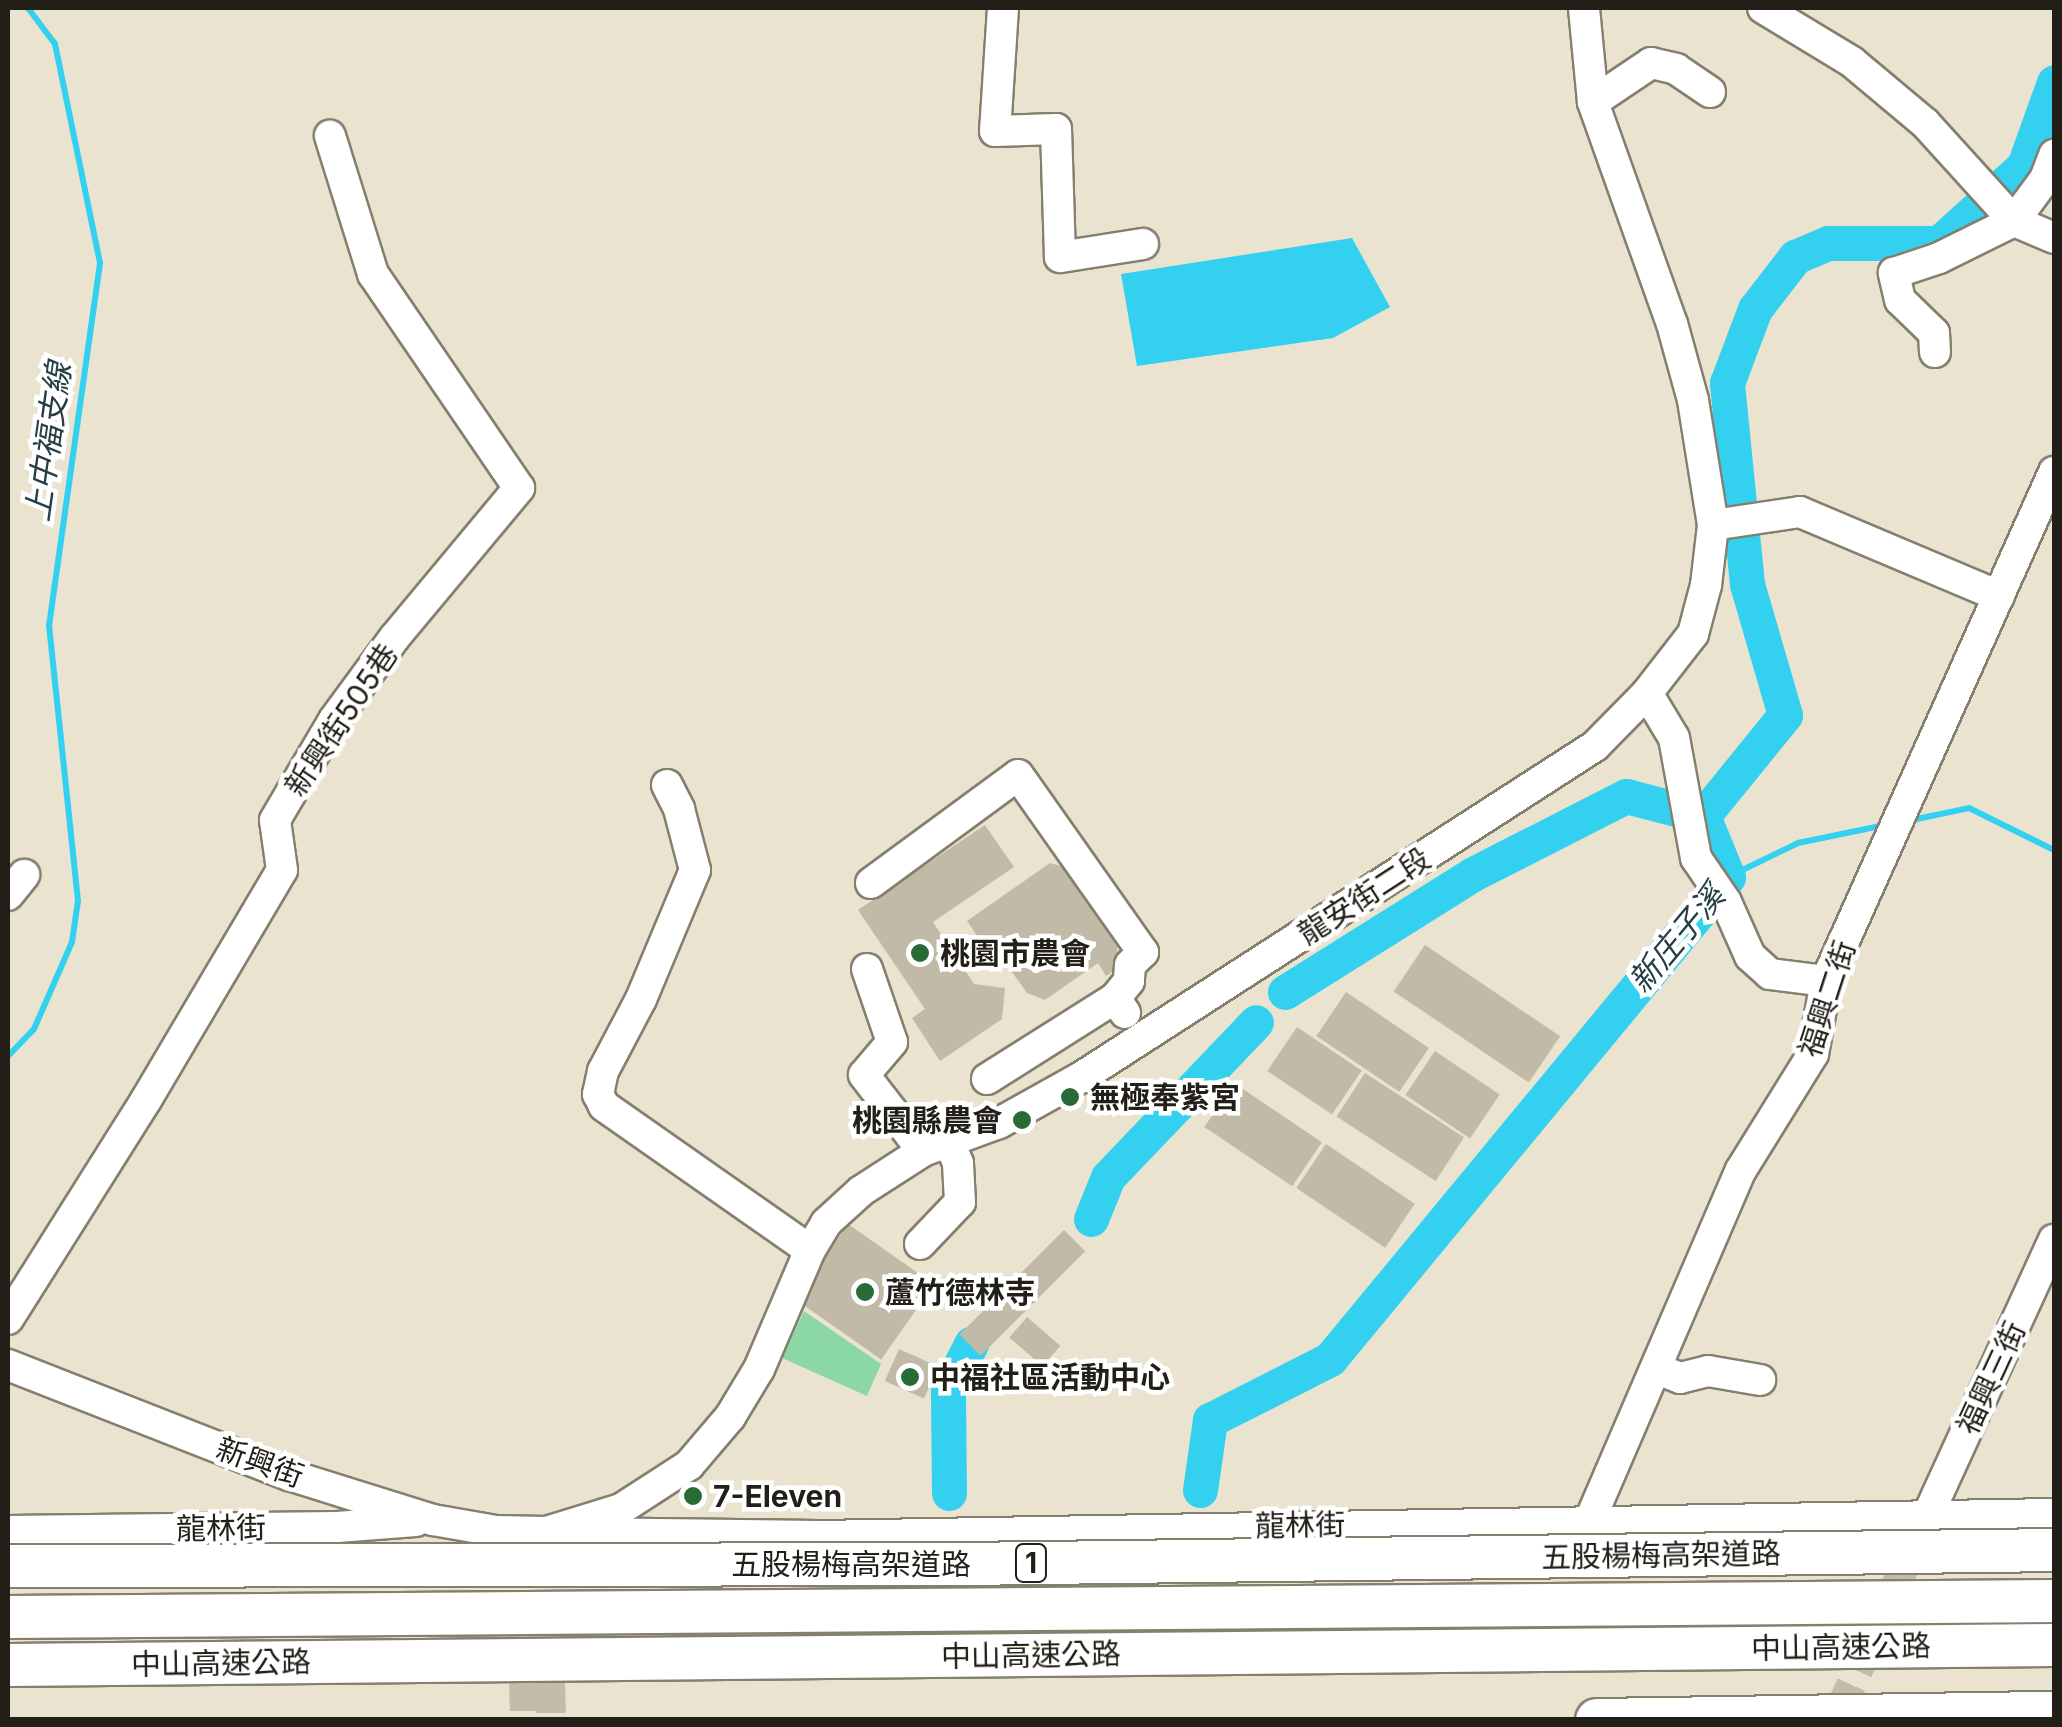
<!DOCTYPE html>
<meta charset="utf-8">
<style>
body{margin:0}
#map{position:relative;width:2062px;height:1727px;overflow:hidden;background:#eae3d0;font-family:Inter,"Noto Sans TC",sans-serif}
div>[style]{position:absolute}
.green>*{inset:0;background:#8bd7a6}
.water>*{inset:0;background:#33d1ef}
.stream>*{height:6px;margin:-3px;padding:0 3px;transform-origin:3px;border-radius:3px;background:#33d1ef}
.river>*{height:35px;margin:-17.5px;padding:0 17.5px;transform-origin:17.5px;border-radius:17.5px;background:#33d1ef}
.building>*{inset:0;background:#c0baa7;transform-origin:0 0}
.minor-tunnel>*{height:30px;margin-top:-15px;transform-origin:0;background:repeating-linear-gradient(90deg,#c2bcab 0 30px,transparent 0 45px)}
.roads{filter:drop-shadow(2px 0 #857f6e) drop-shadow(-2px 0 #857f6e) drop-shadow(0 2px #857f6e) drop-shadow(0 -2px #857f6e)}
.minor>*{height:30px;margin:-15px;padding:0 15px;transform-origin:15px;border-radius:15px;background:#fff}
.highway>*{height:42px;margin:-21px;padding:0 21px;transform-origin:21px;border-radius:21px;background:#fff}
.bridges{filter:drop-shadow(2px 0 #857f6e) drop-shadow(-2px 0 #857f6e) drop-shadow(0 2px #857f6e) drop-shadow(0 -2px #857f6e)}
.highway-bridge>*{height:42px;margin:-21px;padding:0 21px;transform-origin:21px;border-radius:21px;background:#fff}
.dots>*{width:28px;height:28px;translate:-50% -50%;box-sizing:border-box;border:5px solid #fff;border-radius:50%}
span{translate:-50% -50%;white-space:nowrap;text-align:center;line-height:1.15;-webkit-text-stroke:9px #fff;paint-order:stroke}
.shield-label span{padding:2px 8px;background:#fff;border:2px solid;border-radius:8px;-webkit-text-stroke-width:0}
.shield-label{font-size:28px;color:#221f18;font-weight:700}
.street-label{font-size:30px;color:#221f18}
.poi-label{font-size:30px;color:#221f18;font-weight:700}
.left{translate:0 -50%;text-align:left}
.right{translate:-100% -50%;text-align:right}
.water-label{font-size:32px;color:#263f44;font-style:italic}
.frame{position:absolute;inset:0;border:10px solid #221f18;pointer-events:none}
</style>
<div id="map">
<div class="green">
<i style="clip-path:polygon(804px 1311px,881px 1364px,867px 1396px,782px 1358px)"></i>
</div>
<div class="water">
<i style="clip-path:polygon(1352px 238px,1390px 307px,1333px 338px,1137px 366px,1121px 274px)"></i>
</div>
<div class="stream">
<i style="left:1907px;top:821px;width:63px;rotate:-11.8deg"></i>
<i style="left:1969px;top:808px;width:95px;rotate:26.3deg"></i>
<i style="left:1728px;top:877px;width:78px;rotate:-25.9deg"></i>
<i style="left:1798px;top:843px;width:89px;rotate:-11.7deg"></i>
<i style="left:8px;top:1056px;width:37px;rotate:-46deg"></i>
<i style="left:34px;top:1029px;width:95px;rotate:-66.4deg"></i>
<i style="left:72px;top:942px;width:41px;rotate:-81.7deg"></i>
<i style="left:78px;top:901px;width:277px;rotate:-96deg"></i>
<i style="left:49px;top:626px;width:367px;rotate:-82deg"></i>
<i style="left:100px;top:263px;width:224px;rotate:-101.6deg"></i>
<i style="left:55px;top:44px;width:45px;rotate:-126.9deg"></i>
</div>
<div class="river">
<i style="left:1285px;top:992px;width:222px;rotate:-32.1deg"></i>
<i style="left:1473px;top:874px;width:172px;rotate:-27deg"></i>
<i style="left:1626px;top:796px;width:80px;rotate:14.6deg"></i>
<i style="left:1091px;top:1219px;width:45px;rotate:-68deg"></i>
<i style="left:1108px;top:1177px;width:214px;rotate:-46.3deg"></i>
<i style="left:1200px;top:1490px;width:71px;rotate:-81.9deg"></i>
<i style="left:1210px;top:1420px;width:135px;rotate:-26.9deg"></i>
<i style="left:1330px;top:1359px;width:625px;rotate:-50.45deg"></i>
<i style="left:1728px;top:877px;width:66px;rotate:-112.3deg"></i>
<i style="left:1703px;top:816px;width:130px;rotate:-50.9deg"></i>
<i style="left:1785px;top:715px;width:136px;rotate:-106.2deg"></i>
<i style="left:1747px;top:584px;width:202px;rotate:-95.7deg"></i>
<i style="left:1727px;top:383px;width:79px;rotate:-69.3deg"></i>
<i style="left:1755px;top:309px;width:66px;rotate:-52.4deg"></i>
<i style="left:1795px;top:257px;width:36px;rotate:-23deg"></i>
<i style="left:1828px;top:243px;width:111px"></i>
<i style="left:1939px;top:243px;width:115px;rotate:-42.2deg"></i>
<i style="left:2024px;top:166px;width:89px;rotate:-70.3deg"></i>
<i style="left:949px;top:1493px;width:104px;rotate:-90.6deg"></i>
<i style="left:948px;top:1389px;width:51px;rotate:-62.9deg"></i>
</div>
<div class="building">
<i style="clip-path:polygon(985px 825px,1014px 867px,933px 922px,974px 984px,1005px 988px,1002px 1019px,940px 1061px,912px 1018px,925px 1009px,858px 910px)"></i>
<i style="clip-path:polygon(1050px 863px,1074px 870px,1117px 939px,1118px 968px,1106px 976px,1098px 963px,1045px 1000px,1027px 993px,992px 944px,986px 949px,967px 921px)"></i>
<i style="left:1425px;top:945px;width:163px;height:56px;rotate:34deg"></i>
<i style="left:1346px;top:992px;width:100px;height:53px;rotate:34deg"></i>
<i style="left:1297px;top:1027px;width:78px;height:53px;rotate:34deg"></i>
<i style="left:1435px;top:1051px;width:78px;height:53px;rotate:34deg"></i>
<i style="left:1365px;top:1073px;width:118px;height:52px;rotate:33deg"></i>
<i style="left:1234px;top:1083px;width:106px;height:53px;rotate:34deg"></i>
<i style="left:1326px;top:1144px;width:107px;height:53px;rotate:34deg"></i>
<i style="left:848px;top:1224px;width:105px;height:92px;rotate:35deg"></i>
<i style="left:1064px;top:1230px;width:30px;height:148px;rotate:45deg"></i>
<i style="left:1027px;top:1317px;width:44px;height:27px;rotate:41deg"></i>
<i style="left:899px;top:1349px;width:43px;height:35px;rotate:24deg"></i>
</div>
<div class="minor-tunnel">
<i style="left:521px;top:1546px;width:174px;rotate:88.7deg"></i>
<i style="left:546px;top:1548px;width:172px;rotate:88.3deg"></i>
<i style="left:1839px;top:1712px;width:192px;rotate:-65.7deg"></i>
</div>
<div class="roads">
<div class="minor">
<i style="left:1003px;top:8px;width:123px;rotate:93.7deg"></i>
<i style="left:995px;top:131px;width:61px;rotate:-1.9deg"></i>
<i style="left:1056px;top:129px;width:128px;rotate:88.2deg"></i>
<i style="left:1060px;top:257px;width:84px;rotate:-8.9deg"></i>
<i style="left:1763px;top:8px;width:104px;rotate:31.2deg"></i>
<i style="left:1852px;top:62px;width:95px;rotate:39.9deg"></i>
<i style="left:1925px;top:123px;width:132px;rotate:47.8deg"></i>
<i style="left:2014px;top:221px;width:43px;rotate:23deg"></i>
<i style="left:1593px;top:102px;width:70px;rotate:-33.9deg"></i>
<i style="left:1651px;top:63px;width:26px;rotate:13deg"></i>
<i style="left:1676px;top:69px;width:41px;rotate:34.1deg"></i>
<i style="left:1935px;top:352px;width:19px;rotate:-93deg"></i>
<i style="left:1934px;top:333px;width:47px;rotate:-135.9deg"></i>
<i style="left:1900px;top:300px;width:28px;rotate:-103deg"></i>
<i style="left:1894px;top:273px;width:47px;rotate:-18.4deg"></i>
<i style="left:1939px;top:258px;width:84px;rotate:-26.3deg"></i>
<i style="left:2014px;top:221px;width:52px;rotate:-53.6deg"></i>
<i style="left:2045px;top:179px;width:26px;rotate:-69deg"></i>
<i style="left:1713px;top:525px;width:88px;rotate:-8.5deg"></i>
<i style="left:1800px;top:512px;width:216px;rotate:22.9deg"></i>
<i style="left:1647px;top:693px;width:52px;rotate:59deg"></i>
<i style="left:1674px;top:738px;width:122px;rotate:79.6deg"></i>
<i style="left:1696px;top:858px;width:53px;rotate:55.7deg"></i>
<i style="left:1726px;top:902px;width:59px;rotate:66deg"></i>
<i style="left:1750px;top:956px;width:27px;rotate:42deg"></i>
<i style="left:1770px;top:974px;width:56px;rotate:7.1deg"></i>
<i style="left:667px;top:785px;width:27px;rotate:63deg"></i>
<i style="left:679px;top:809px;width:63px;rotate:75.3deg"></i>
<i style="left:695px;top:870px;width:140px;rotate:112.7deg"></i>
<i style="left:641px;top:999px;width:81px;rotate:117.8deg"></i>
<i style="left:603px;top:1071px;width:24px;rotate:102deg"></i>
<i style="left:598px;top:1094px;width:13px;rotate:63deg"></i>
<i style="left:604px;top:1106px;width:251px;rotate:35deg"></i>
<i style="left:871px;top:883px;width:182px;rotate:-36.3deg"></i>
<i style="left:1018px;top:775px;width:217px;rotate:54.8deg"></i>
<i style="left:1143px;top:952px;width:18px;rotate:135deg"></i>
<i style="left:1130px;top:965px;width:16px;rotate:94deg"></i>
<i style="left:1129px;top:981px;width:22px;rotate:129deg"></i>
<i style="left:8px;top:895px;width:26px;rotate:-51deg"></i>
<i style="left:867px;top:969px;width:77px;rotate:71.1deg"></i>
<i style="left:892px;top:1042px;width:43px;rotate:130.3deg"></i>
<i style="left:864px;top:1075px;width:96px;rotate:52.2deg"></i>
<i style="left:987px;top:1079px;width:151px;rotate:-32.3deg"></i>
<i style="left:1115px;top:998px;width:18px;rotate:56deg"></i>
<i style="left:920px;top:1244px;width:58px;rotate:-46.4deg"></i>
<i style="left:960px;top:1202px;width:39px;rotate:-93deg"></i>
<i style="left:958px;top:1163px;width:21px;rotate:-113deg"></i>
<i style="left:8px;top:1319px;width:259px;rotate:-57.8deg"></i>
<i style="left:146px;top:1100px;width:267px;rotate:-59.4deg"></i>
<i style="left:282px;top:870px;width:50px;rotate:-98deg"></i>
<i style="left:275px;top:820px;width:116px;rotate:-59.5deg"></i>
<i style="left:334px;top:720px;width:103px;rotate:-53.7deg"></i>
<i style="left:395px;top:637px;width:194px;rotate:-50.2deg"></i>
<i style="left:519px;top:488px;width:259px;rotate:-124.3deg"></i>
<i style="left:373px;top:274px;width:145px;rotate:-107.3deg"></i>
<i style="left:8px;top:1365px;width:302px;rotate:21.4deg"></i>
<i style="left:289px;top:1475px;width:151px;rotate:17.4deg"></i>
<i style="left:433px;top:1520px;width:64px;rotate:9.9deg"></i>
<i style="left:496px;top:1531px;width:50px;rotate:1.1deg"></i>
<i style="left:546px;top:1532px;width:78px;rotate:-17deg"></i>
<i style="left:621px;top:1509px;width:81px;rotate:-32.9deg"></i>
<i style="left:689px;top:1465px;width:63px;rotate:-49.5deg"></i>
<i style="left:730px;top:1417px;width:56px;rotate:-58.9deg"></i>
<i style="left:759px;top:1369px;width:129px;rotate:-66.8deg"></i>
<i style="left:810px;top:1250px;width:31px;rotate:-59deg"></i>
<i style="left:826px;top:1223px;width:47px;rotate:-42.4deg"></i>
<i style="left:861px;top:1191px;width:74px;rotate:-32.8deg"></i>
<i style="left:923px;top:1151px;width:81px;rotate:-20.2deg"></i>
<i style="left:999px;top:1123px;width:93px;rotate:-29.1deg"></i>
<i style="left:1080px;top:1078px;width:613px;rotate:-32.81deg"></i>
<i style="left:1595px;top:746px;width:74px;rotate:-45.5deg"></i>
<i style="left:1647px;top:693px;width:75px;rotate:-52.1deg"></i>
<i style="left:1693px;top:634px;width:51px;rotate:-75.1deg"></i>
<i style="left:1706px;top:585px;width:60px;rotate:-83.3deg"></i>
<i style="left:1713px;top:525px;width:127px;rotate:-99.1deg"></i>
<i style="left:1693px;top:400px;width:79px;rotate:-105.4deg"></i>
<i style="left:1672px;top:324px;width:236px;rotate:-109.6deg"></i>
<i style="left:1593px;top:102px;width:94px;rotate:-95.5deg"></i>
<i style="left:1657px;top:1369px;width:25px;rotate:21deg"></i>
<i style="left:1680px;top:1378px;width:29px;rotate:-14deg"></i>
<i style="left:1708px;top:1371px;width:53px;rotate:9.8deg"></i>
<i style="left:1927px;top:1517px;width:305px;rotate:-65.4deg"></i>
<i style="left:1590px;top:1520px;width:381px;rotate:-66.7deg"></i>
<i style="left:1741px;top:1170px;width:137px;rotate:-58.2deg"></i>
<i style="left:1813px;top:1054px;width:74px;rotate:-79.9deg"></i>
<i style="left:1826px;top:981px;width:558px;rotate:-65.87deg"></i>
<i style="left:8px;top:1531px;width:329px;rotate:-0.7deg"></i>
<i style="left:337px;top:1527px;width:79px;rotate:-4.3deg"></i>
<i style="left:573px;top:1533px;width:245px;rotate:0.7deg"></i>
<i style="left:818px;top:1536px;width:1236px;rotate:-1.02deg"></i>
</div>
<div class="highway">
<i style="left:8px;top:1617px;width:2046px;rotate:-0.45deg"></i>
<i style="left:8px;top:1665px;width:2046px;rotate:-0.56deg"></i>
</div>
</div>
<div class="bridges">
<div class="highway-bridge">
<i style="left:8px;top:1566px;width:953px;rotate:-0.12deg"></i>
<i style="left:961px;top:1564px;width:1093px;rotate:-0.73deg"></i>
<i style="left:1597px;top:1720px;width:457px;rotate:-0.9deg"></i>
</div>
</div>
<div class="dots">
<i style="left:920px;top:953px;background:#296b36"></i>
<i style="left:1070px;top:1097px;background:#296b36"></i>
<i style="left:1022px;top:1120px;background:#296b36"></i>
<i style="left:865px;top:1292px;background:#296b36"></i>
<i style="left:910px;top:1377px;background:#296b36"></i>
<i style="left:693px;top:1496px;background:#296b36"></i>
</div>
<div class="shield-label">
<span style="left:1031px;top:1563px">1</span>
</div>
<div class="street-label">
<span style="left:341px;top:720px;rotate:-56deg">新興街505巷</span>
<span style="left:1364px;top:896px;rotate:-33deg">龍安街二段</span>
<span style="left:1827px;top:999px;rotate:-72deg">福興二街</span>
<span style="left:1991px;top:1378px;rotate:-65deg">福興三街</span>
<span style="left:260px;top:1462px;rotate:20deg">新興街</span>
<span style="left:1300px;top:1525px;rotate:-1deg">龍林街</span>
<span style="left:221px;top:1528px;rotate:-1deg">龍林街</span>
<span style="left:1661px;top:1555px;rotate:-1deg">五股楊梅高架道路</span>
<span style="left:851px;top:1564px">五股楊梅高架道路</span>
<span style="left:1841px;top:1647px;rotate:-1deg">中山高速公路</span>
<span style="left:1031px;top:1655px;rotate:-1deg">中山高速公路</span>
<span style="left:221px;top:1663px;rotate:-1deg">中山高速公路</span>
</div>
<div class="poi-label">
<span class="left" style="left:940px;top:953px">桃園市農會</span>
<span class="left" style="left:1090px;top:1097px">無極奉紫宮</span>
<span class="right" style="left:1002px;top:1120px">桃園縣農會</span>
<span class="left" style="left:885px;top:1292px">蘆竹德林寺</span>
<span class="left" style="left:930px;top:1377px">中福社區活動中心</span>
<span class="left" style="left:713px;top:1496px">7-Eleven</span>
</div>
<div class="water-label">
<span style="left:49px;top:442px;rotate:-82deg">上中福支線</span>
<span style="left:1677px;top:939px;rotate:-50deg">新庄子溪</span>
</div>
<div class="frame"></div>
</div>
